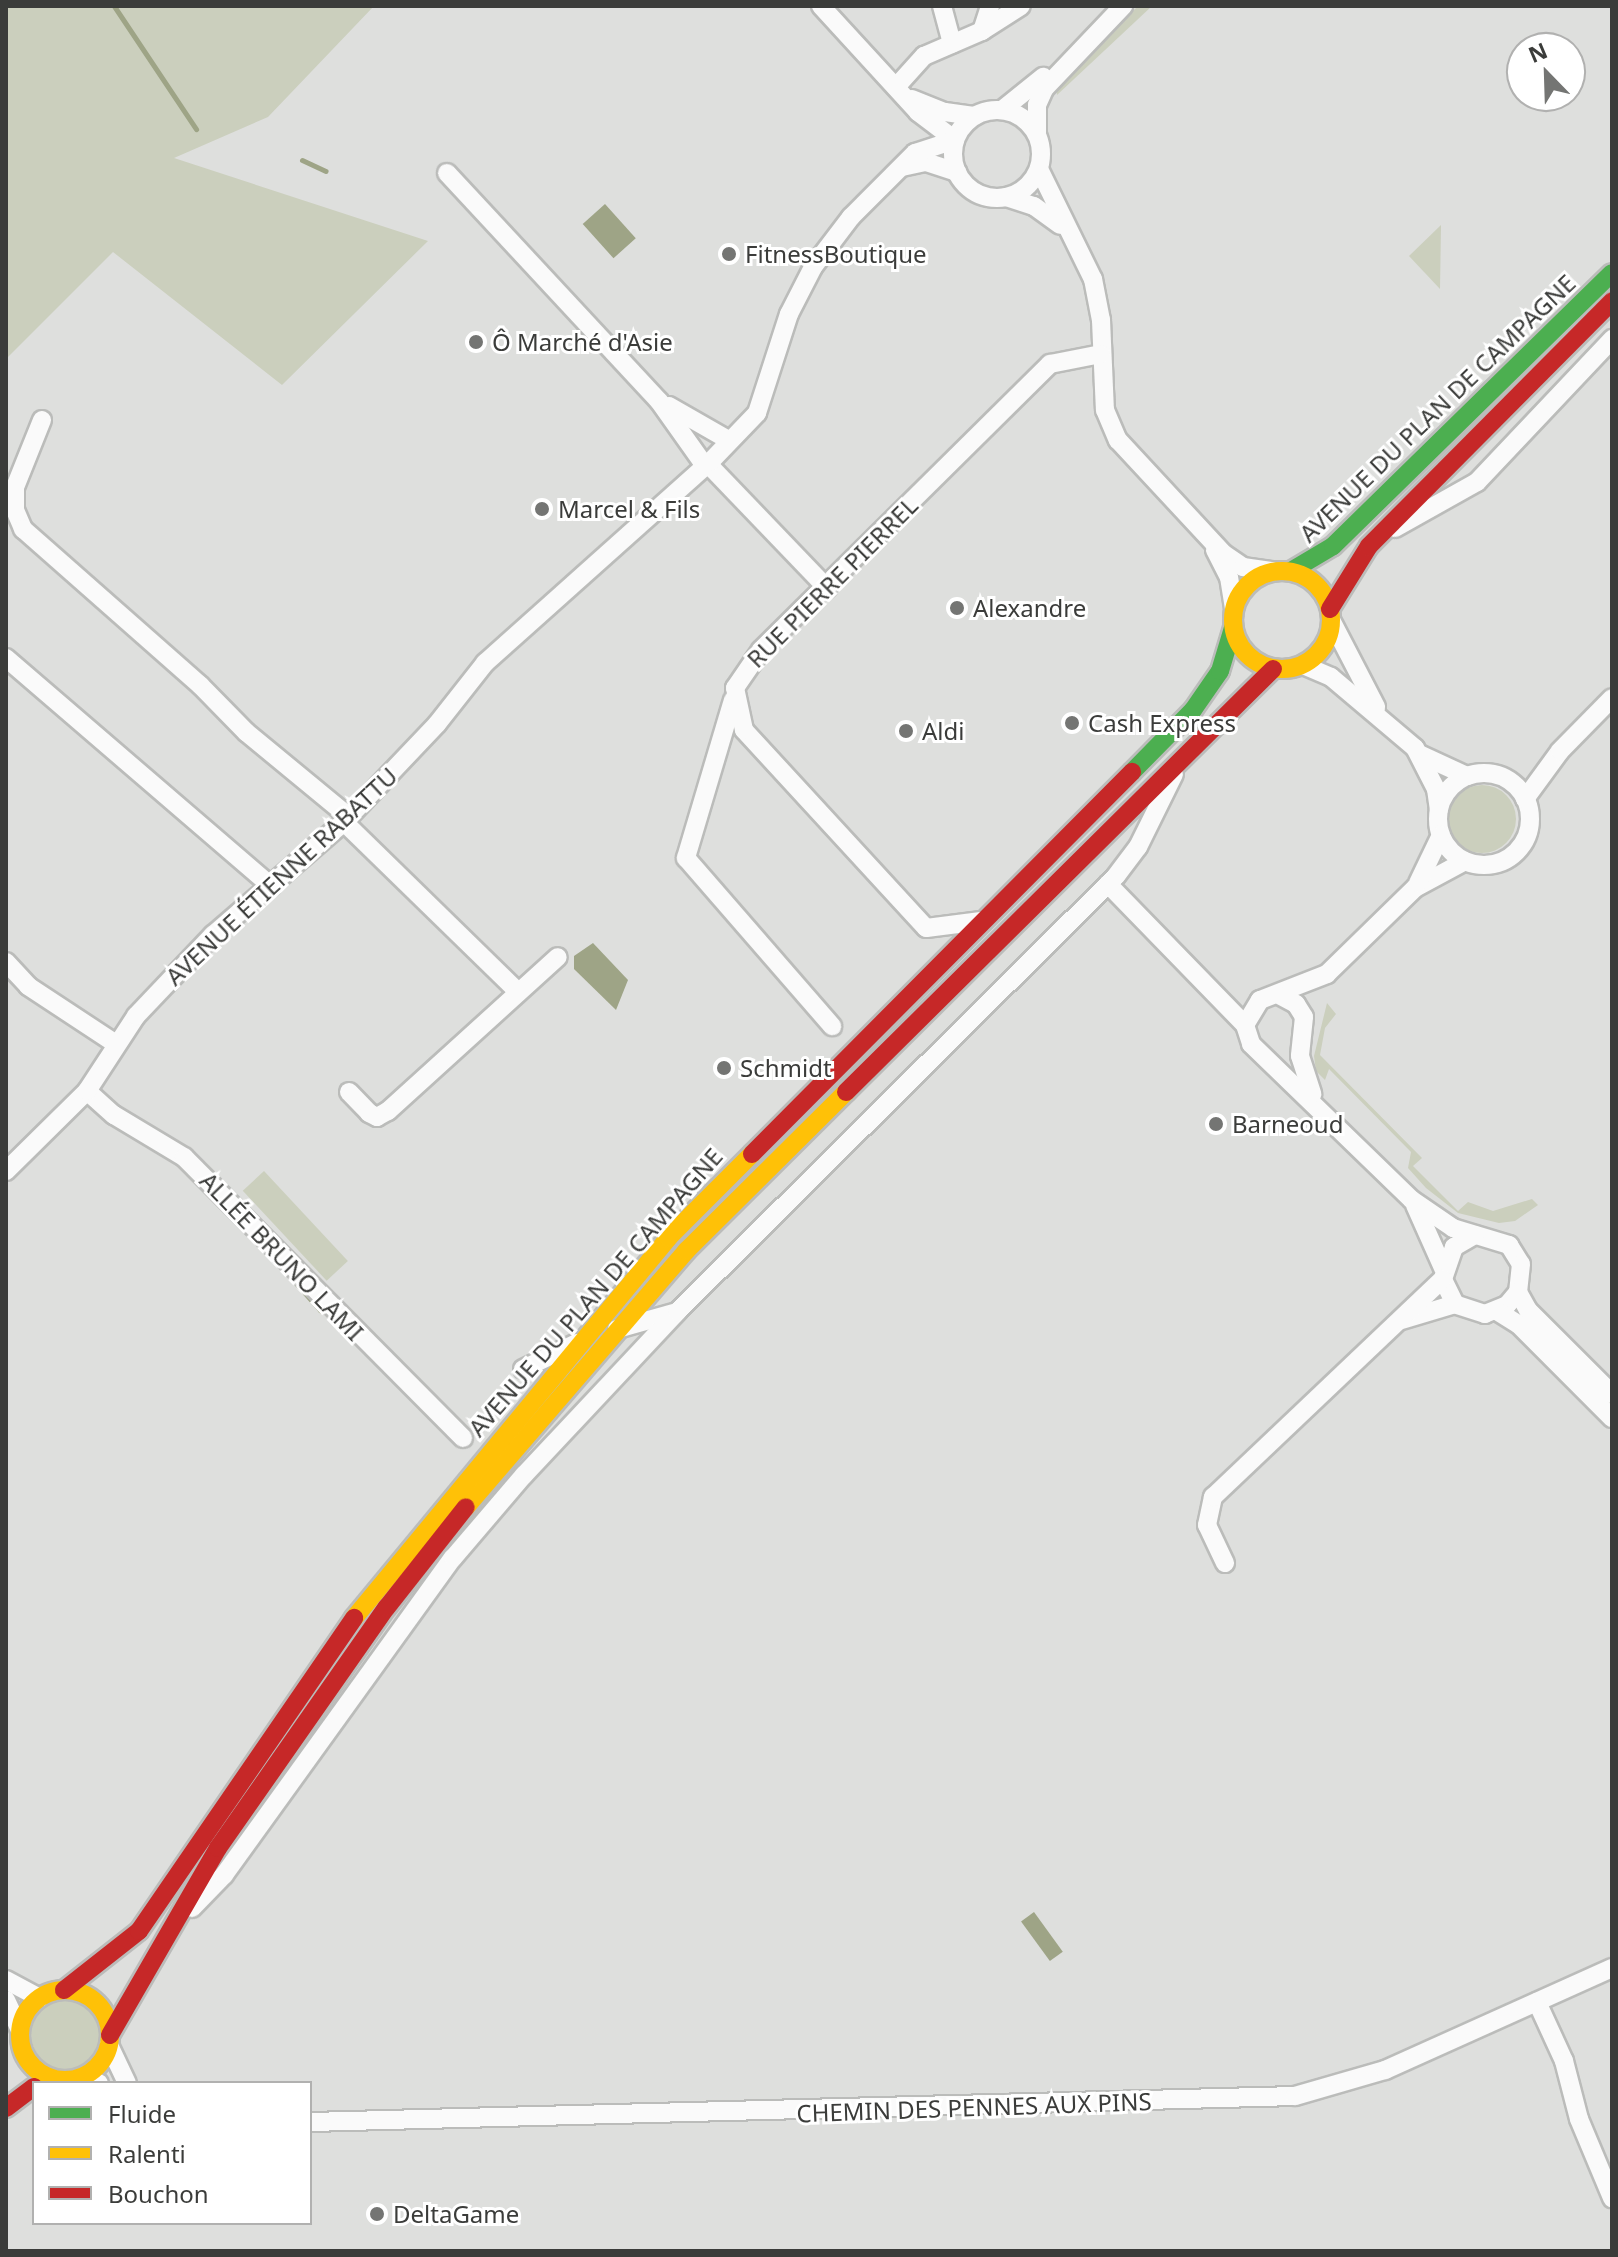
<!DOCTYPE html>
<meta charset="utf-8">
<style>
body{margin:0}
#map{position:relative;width:1618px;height:2257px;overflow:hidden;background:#dedfdd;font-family:"Noto Sans",sans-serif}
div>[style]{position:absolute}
.green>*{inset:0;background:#cbcfbd;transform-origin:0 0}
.round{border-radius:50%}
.water>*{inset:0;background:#9ea486;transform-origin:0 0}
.stream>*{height:5px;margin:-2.5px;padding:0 2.5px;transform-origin:2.5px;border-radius:2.5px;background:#9ea486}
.roads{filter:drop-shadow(2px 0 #bbbcba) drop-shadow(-2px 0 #bbbcba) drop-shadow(0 2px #bbbcba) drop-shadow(0 -2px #bbbcba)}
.street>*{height:18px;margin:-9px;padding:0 9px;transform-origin:9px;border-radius:9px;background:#fafafa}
.street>.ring{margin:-9px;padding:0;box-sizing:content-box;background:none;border:18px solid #fafafa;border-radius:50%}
.fast>*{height:18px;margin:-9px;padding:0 9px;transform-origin:9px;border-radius:9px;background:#4caf50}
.slow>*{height:18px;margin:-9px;padding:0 9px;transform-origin:9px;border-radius:9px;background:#ffc107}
.slow>.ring{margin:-9px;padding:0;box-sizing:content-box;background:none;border:18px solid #ffc107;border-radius:50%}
.jam>*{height:18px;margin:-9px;padding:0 9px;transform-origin:9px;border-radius:9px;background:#c62828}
.dots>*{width:22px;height:22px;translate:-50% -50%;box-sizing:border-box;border:4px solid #fff;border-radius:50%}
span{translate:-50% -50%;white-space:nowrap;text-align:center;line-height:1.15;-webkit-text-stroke:6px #fff;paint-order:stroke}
.poi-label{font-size:24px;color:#3b3c3a}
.left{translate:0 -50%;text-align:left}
.street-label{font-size:24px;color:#3b3c3a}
.frame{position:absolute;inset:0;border:8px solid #3b3c3a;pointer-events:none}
.legend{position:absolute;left:32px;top:2081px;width:280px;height:144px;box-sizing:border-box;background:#fff;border:2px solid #b1b1b0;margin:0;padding:10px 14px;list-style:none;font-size:24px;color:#3b3c3a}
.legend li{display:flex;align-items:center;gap:16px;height:40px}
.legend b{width:40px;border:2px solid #b1b1b0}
.north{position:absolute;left:1506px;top:32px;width:80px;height:80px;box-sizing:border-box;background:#fff;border:2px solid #b1b1b0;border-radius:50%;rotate:337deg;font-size:22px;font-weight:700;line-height:32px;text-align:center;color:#3b3c3a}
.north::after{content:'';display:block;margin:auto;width:28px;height:36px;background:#747573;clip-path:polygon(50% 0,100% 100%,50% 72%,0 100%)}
</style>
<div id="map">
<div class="green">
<i style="clip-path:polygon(6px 6px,374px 6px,268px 117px,174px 158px,428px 241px,282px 385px,113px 252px,6px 359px)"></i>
<i style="clip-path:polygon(1138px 6px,1152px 6px,1057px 95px,1056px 87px)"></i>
<i style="clip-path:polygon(1441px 225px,1440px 289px,1409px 256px)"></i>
<i class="round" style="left:1448px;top:785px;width:68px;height:68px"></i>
<i style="clip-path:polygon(1327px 1003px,1336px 1014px,1325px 1028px,1320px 1055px,1422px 1158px,1413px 1166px,1458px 1211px,1468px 1202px,1493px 1211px,1532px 1199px,1538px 1205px,1515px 1221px,1499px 1223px,1458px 1213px,1426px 1188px,1408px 1168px,1411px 1152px,1329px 1069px,1325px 1080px,1316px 1071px,1314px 1056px)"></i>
<i style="left:264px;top:1171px;width:123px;height:29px;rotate:47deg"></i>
<i class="round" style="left:31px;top:1998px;width:72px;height:72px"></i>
</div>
<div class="water">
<i style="left:605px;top:204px;width:46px;height:30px;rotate:48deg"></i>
<i style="clip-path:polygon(593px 943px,628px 980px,616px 1010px,574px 969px,574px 956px)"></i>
<i style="left:1034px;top:1912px;width:49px;height:16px;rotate:54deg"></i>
</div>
<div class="stream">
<i style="left:114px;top:6px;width:148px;rotate:56.3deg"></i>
<i style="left:302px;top:160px;width:26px;rotate:25deg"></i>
<i style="left:295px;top:1282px;width:38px;rotate:48deg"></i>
<i style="left:320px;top:1310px;width:5px;rotate:-37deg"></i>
</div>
<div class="roads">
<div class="street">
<i style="left:821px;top:6px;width:144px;rotate:47.5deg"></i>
<i style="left:918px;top:112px;width:46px;rotate:37.1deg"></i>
<i style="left:942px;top:6px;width:39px;rotate:75deg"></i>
<i style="left:982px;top:31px;width:26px;rotate:-72deg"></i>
<i style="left:896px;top:87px;width:42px;rotate:-47.9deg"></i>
<i style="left:924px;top:56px;width:63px;rotate:-23.3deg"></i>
<i style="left:982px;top:31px;width:46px;rotate:-32.7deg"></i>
<i style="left:912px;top:99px;width:35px;rotate:22deg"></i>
<i style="left:945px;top:112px;width:29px;rotate:8deg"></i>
<i class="ring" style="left:953px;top:110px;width:70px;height:70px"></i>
<i style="left:1002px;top:110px;width:53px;rotate:-38.8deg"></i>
<i style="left:1037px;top:133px;width:28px;rotate:-90deg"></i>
<i style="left:1037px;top:105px;width:17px;rotate:-66deg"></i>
<i style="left:1044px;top:89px;width:115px;rotate:-46.4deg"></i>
<i style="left:902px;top:167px;width:25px;rotate:-12deg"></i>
<i style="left:926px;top:162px;width:33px;rotate:18deg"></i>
<i style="left:1039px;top:169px;width:123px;rotate:63.9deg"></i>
<i style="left:1093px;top:279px;width:42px;rotate:79deg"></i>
<i style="left:1101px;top:320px;width:90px;rotate:87.5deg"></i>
<i style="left:1105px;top:410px;width:33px;rotate:67deg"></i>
<i style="left:1118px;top:440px;width:156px;rotate:47.1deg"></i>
<i style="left:1224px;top:554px;width:23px;rotate:34deg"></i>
<i style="left:1243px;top:567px;width:30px;rotate:8deg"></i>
<i style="left:447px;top:173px;width:311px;rotate:47.1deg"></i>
<i style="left:659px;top:401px;width:80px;rotate:54.7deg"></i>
<i style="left:1006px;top:197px;width:29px;rotate:18deg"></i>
<i style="left:1034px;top:206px;width:32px;rotate:36deg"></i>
<i style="left:669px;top:406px;width:70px;rotate:29.8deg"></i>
<i style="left:42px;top:420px;width:72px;rotate:111.9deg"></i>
<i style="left:15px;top:487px;width:23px;rotate:90deg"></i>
<i style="left:15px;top:510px;width:21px;rotate:67deg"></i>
<i style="left:23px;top:529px;width:236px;rotate:41.4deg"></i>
<i style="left:200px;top:685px;width:66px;rotate:45.6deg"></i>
<i style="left:246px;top:732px;width:134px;rotate:39.5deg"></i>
<i style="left:708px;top:464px;width:172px;rotate:46.2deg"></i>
<i style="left:1395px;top:528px;width:94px;rotate:-29.3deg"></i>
<i style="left:1477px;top:482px;width:197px;rotate:-46.6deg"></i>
<i style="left:1215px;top:550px;width:30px;rotate:63deg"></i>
<i style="left:1229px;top:577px;width:31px;rotate:81deg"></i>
<i style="left:1332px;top:622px;width:96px;rotate:62.6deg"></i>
<i style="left:6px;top:658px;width:350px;rotate:40.7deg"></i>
<i style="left:1303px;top:665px;width:30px;rotate:23deg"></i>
<i style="left:1331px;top:677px;width:110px;rotate:40.2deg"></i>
<i style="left:1415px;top:748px;width:46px;rotate:62.9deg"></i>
<i style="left:1436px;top:789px;width:21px;rotate:82deg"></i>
<i style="left:733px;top:700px;width:165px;rotate:106.6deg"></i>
<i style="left:686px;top:858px;width:223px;rotate:49deg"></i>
<i style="left:1419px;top:754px;width:53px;rotate:24.6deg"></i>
<i class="ring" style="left:1438px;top:773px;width:74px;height:74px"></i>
<i style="left:1525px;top:799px;width:59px;rotate:-53.9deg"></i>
<i style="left:1560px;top:751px;width:74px;rotate:-45.5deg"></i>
<i style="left:344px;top:822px;width:240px;rotate:44.3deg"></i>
<i style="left:1465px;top:861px;width:57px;rotate:151.6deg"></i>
<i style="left:1415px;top:888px;width:123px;rotate:135.7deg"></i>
<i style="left:1327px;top:974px;width:72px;rotate:158.8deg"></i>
<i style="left:1260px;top:1000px;width:29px;rotate:121deg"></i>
<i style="left:1245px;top:1025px;width:20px;rotate:72deg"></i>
<i style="left:1251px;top:1044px;width:224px;rotate:44.1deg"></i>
<i style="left:1412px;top:1200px;width:50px;rotate:34.3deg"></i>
<i style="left:1453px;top:1228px;width:59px;rotate:16.9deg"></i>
<i style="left:1509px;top:1245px;width:22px;rotate:58deg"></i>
<i style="left:1521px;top:1264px;width:28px;rotate:96deg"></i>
<i style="left:1518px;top:1292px;width:17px;rotate:130deg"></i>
<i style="left:1507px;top:1305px;width:24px;rotate:158deg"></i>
<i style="left:1485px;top:1314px;width:32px;rotate:-162deg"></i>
<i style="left:1455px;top:1304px;width:28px;rotate:-116deg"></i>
<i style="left:1443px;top:1279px;width:34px;rotate:-71deg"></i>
<i style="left:1454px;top:1247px;width:24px;rotate:-30deg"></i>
<i style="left:1418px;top:883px;width:53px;rotate:-64.4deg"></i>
<i style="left:1108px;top:884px;width:197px;rotate:45.8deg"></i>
<i style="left:981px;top:921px;width:55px;rotate:172.7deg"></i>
<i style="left:926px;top:928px;width:269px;rotate:-132.6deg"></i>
<i style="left:744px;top:730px;width:43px;rotate:-102.1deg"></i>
<i style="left:735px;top:688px;width:46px;rotate:-55.6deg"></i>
<i style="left:761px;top:650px;width:407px;rotate:-44.7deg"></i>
<i style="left:1050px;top:364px;width:52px;rotate:-11.1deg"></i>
<i style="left:6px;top:962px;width:33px;rotate:47deg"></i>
<i style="left:28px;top:986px;width:105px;rotate:33.4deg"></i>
<i style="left:1281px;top:996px;width:17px;rotate:28deg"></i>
<i style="left:1296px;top:1004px;width:15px;rotate:58deg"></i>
<i style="left:1304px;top:1017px;width:39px;rotate:96deg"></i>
<i style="left:1300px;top:1056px;width:40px;rotate:72deg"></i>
<i style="left:87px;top:1091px;width:36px;rotate:42deg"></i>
<i style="left:114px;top:1115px;width:82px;rotate:31deg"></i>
<i style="left:184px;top:1157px;width:396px;rotate:45.2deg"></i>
<i style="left:349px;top:1092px;width:29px;rotate:46deg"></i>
<i style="left:369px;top:1113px;width:9px;rotate:27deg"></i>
<i style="left:377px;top:1117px;width:13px;rotate:-29deg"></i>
<i style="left:388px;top:1111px;width:229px;rotate:-42.2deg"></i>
<i style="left:6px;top:1171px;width:114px;rotate:-44.6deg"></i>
<i style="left:87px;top:1091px;width:90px;rotate:-56.8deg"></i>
<i style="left:136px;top:1016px;width:112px;rotate:-46.5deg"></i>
<i style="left:213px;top:935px;width:173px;rotate:-40.8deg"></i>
<i style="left:344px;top:822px;width:135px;rotate:-46.5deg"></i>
<i style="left:437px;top:724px;width:78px;rotate:-51.8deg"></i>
<i style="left:485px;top:663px;width:302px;rotate:-41.8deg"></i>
<i style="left:710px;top:462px;width:68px;rotate:-46.2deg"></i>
<i style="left:757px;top:413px;width:104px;rotate:-72.1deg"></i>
<i style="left:789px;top:314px;width:53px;rotate:-62.9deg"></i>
<i style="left:813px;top:267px;width:63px;rotate:-52.8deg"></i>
<i style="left:851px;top:217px;width:91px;rotate:-45deg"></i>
<i style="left:915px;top:153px;width:42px;rotate:-18deg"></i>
<i style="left:1415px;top:1205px;width:69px;rotate:66deg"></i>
<i style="left:1518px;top:1292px;width:21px;rotate:61deg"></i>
<i style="left:1528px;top:1310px;width:119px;rotate:45deg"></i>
<i style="left:1497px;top:1311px;width:25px;rotate:32deg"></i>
<i style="left:1518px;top:1324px;width:133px;rotate:45deg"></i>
<i style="left:1402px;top:1320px;width:55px;rotate:-16.8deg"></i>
<i style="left:617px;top:1329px;width:59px;rotate:-15.7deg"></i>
<i style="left:523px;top:1369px;width:60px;rotate:-25.7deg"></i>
<i style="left:1225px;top:1563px;width:42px;rotate:-115.3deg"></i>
<i style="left:1207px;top:1525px;width:29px;rotate:-78deg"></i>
<i style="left:1213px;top:1497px;width:317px;rotate:-43.5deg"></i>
<i style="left:192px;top:1908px;width:46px;rotate:-45.9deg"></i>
<i style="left:224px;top:1875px;width:391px;rotate:-54.2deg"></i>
<i style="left:453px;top:1558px;width:109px;rotate:-49.5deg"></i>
<i style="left:524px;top:1475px;width:224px;rotate:-46.8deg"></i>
<i style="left:677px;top:1312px;width:619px;rotate:-44.8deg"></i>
<i style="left:1116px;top:876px;width:36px;rotate:-53deg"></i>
<i style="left:1138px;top:847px;width:81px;rotate:-63.7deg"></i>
<i style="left:6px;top:1980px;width:38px;rotate:28deg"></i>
<i style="left:6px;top:2000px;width:33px;rotate:65deg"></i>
<i style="left:1537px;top:2002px;width:65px;rotate:65.4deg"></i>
<i style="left:1564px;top:2061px;width:60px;rotate:75.5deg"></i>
<i style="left:1579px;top:2119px;width:86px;rotate:67.3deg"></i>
<i style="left:109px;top:2045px;width:42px;rotate:64.7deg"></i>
<i style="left:83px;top:2077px;width:17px;rotate:21deg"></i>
<i style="left:310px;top:2122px;width:985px;rotate:-1.51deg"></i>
<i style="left:1295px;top:2096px;width:94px;rotate:-16.1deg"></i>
<i style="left:1385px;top:2070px;width:249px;rotate:-24.2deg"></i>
</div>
<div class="fast">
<i style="left:1291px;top:571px;width:49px;rotate:-30.8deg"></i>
<i style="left:1333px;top:546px;width:390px;rotate:-44.4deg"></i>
<i style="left:1132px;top:772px;width:87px;rotate:-45.5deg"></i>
<i style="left:1193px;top:710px;width:47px;rotate:-55.3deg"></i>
<i style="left:1220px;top:671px;width:45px;rotate:-73.2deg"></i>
</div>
<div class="slow">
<i class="ring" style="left:1233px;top:571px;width:80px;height:80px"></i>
<i style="left:466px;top:1507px;width:338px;rotate:-49.3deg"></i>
<i style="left:686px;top:1251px;width:226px;rotate:-44.8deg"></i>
<i style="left:354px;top:1618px;width:493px;rotate:-50.4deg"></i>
<i style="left:668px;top:1238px;width:119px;rotate:-45deg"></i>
<i class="ring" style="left:20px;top:1990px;width:72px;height:72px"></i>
</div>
<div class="jam">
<i style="left:1330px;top:609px;width:74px;rotate:-58.2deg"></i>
<i style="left:1369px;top:546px;width:345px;rotate:-45.2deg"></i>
<i style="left:846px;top:1092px;width:601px;rotate:-44.73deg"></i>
<i style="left:752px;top:1154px;width:539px;rotate:-45.15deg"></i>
<i style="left:64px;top:1990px;width:95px;rotate:-38.2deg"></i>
<i style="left:139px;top:1931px;width:380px;rotate:-55.5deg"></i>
<i style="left:110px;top:2035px;width:216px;rotate:-60deg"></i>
<i style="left:218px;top:1848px;width:294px;rotate:-55deg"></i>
<i style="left:387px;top:1607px;width:127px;rotate:-51.7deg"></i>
<i style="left:6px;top:2108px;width:35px;rotate:-37deg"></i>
</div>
</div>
<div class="dots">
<i style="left:729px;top:254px;background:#747573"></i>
<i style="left:476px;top:342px;background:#747573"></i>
<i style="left:542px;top:509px;background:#747573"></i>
<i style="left:957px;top:608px;background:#747573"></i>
<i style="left:1072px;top:723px;background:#747573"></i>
<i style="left:906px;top:731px;background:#747573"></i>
<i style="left:724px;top:1068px;background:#747573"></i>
<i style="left:1216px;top:1124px;background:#747573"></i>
<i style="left:377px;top:2214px;background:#747573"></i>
</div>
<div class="poi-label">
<span class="left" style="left:745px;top:254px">FitnessBoutique</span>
<span class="left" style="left:492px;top:342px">Ô Marché d'Asie</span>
<span class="left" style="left:558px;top:509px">Marcel &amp; Fils</span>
<span class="left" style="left:973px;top:608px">Alexandre</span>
<span class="left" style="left:1088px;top:723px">Cash Express</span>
<span class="left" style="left:922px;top:731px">Aldi</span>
<span class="left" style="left:740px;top:1068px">Schmidt</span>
<span class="left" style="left:1232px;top:1124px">Barneoud</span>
<span class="left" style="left:393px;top:2214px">DeltaGame</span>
</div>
<div class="street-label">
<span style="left:1437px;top:408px;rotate:-44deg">AVENUE DU PLAN DE CAMPAGNE</span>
<span style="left:832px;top:582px;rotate:-45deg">RUE PIERRE PIERREL</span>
<span style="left:281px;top:876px;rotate:-43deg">AVENUE ÉTIENNE RABATTU</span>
<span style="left:282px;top:1256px;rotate:46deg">ALLÉE BRUNO LAMI</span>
<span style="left:595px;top:1292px;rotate:-49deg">AVENUE DU PLAN DE CAMPAGNE</span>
<span style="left:974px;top:2107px;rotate:-2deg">CHEMIN DES PENNES AUX PINS</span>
</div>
<div class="frame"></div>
<ul class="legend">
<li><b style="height:10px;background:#4caf50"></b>Fluide</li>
<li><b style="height:10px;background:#ffc107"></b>Ralenti</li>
<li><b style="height:10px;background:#c62828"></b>Bouchon</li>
</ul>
<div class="north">N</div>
</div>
